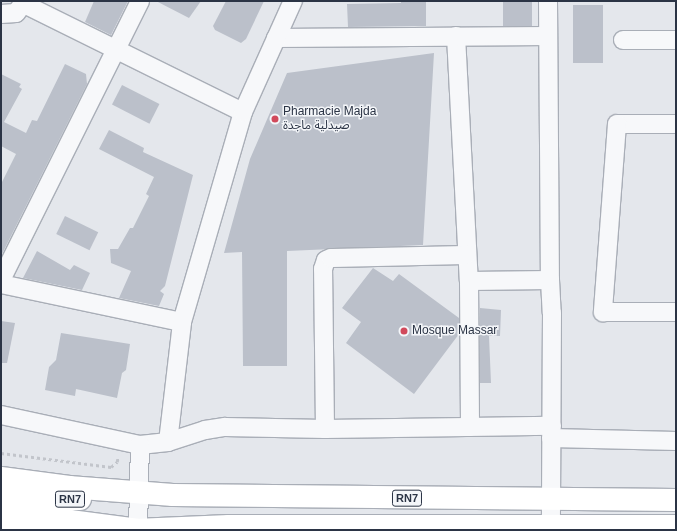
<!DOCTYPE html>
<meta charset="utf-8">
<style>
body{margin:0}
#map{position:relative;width:677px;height:531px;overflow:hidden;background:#e4e7ec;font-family:Arial,"Noto Sans Arabic",sans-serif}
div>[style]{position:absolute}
.building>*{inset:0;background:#bbc0ca;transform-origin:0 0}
.path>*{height:2.5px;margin-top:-1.25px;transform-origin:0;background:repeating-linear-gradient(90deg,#c2c5cb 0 3px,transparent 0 6px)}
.roads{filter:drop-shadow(1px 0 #a9aeb7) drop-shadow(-1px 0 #a9aeb7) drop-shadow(0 1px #a9aeb7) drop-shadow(0 -1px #a9aeb7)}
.street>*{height:18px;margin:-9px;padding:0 9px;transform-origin:9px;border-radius:9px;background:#f7f8fa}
.highway>*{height:22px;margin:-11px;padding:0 11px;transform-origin:11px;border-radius:11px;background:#fff}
.dots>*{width:11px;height:11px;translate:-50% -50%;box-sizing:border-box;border:2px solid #f4f6f9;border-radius:50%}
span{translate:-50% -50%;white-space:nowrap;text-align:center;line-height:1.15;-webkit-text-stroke:3px #f4f6f9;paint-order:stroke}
.shield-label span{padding:1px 3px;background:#f4f6f9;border:1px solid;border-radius:3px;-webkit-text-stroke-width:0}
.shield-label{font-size:11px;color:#2b3445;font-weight:700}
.poi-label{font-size:12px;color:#2b3445}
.left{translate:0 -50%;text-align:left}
.frame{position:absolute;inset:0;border:2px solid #2b3445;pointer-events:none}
</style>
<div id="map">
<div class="building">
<i style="clip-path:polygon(94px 1px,128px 1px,111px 35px,85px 22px)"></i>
<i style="clip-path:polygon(156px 1px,201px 1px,189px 18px)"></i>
<i style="clip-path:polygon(226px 1px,264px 1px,246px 39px,241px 43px,215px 30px,213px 26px)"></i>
<i style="clip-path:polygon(401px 1px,426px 1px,426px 26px,348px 27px,347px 4px,401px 3px)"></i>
<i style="left:503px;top:1px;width:29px;height:25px"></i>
<i style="left:573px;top:5px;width:30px;height:58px"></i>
<i style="clip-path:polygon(434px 53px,423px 245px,287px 251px,287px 366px,243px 366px,242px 252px,224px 253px,250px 159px,287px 73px)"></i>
<i style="clip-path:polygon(65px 64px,86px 74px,87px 84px,1px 256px,1px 184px,16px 154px,1px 146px,1px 74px,21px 84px,19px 87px,22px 89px,4px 122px,26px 133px,32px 120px,37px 121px)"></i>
<i style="left:122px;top:85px;width:42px;height:22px;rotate:27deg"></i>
<i style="clip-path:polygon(109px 130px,144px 148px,143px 152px,193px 175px,165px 286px,160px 291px,164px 294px,159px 306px,119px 298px,131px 271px,111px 263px,110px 249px,118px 249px,130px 228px,133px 228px,149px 196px,146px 194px,154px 177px,99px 149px)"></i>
<i style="left:65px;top:216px;width:37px;height:20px;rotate:26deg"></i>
<i style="clip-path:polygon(37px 251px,70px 270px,74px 265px,90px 273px,82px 290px,23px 278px)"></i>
<i style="clip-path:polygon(373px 268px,393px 281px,399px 274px,459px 318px,459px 334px,414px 394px,346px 343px,361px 322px,342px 308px)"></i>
<i style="clip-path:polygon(480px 308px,501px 310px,500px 336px,489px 336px,491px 383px,480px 383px)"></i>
<i style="clip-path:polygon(1px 321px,15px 323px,7px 363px,1px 363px)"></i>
<i style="clip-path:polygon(61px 333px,130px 344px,126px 370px,122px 373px,117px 398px,76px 389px,75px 396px,45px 390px,49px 367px,56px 360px)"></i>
</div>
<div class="path">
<i style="left:1px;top:453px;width:111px;rotate:7.3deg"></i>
<i style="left:111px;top:467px;width:8px;rotate:-40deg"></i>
<i style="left:117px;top:462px;width:5px;rotate:-79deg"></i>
</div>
<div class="roads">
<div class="street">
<i style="left:548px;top:1px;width:279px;rotate:89.6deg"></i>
<i style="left:550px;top:280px;width:33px;rotate:87deg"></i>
<i style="left:552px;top:313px;width:212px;rotate:90.3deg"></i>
<i style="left:24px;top:4px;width:244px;rotate:26.3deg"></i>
<i style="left:1px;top:14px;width:15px;rotate:-4deg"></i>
<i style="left:16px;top:13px;width:15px;rotate:-53deg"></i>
<i style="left:456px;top:36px;width:245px;rotate:87deg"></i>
<i style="left:469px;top:281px;width:146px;rotate:89.6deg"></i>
<i style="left:276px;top:38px;width:272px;rotate:-0.4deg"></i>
<i style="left:623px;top:40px;width:53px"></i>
<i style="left:676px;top:124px;width:59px;rotate:180deg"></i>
<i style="left:617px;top:124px;width:189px;rotate:94.3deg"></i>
<i style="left:603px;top:312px;width:73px"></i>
<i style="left:1px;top:280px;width:312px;rotate:-63.5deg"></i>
<i style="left:469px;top:281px;width:81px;rotate:-0.7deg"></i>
<i style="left:1px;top:284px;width:185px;rotate:11.9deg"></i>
<i style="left:1px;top:415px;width:142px;rotate:12.2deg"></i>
<i style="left:140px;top:445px;width:28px;rotate:-6deg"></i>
<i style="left:168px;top:442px;width:39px;rotate:-18deg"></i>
<i style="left:205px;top:430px;width:20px;rotate:-9deg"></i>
<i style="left:225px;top:427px;width:100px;rotate:1.1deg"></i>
<i style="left:325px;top:429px;width:227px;rotate:-0.8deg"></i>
<i style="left:325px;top:429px;width:160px;rotate:-90.7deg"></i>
<i style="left:323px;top:269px;width:9px;rotate:-72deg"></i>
<i style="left:326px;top:260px;width:5px;rotate:-22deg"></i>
<i style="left:331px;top:258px;width:136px;rotate:-1.3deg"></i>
<i style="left:551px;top:438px;width:125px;rotate:1.4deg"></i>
<i style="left:168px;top:442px;width:121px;rotate:-83.3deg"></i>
<i style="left:182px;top:322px;width:219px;rotate:-73.8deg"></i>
<i style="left:243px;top:112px;width:122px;rotate:-65.8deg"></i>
<i style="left:138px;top:530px;width:85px;rotate:-88.7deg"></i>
</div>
<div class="highway">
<i style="left:1px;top:478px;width:69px;rotate:7.5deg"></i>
<i style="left:69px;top:487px;width:104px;rotate:4.4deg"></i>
<i style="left:173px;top:495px;width:503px;rotate:0.57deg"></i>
<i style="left:1px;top:499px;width:79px"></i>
<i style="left:1px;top:519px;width:69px;rotate:1.7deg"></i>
<i style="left:70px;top:521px;width:69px;rotate:7.5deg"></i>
<i style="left:135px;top:530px;width:94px;rotate:-2.4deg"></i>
<i style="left:229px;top:526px;width:447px"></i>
</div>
</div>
<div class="dots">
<i style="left:275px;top:119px;background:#d1495b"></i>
<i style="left:404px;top:331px;background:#d1495b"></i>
</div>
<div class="shield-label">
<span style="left:407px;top:498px">RN7</span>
<span style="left:70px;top:499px">RN7</span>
</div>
<div class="poi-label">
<span class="left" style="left:283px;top:119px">Pharmacie Majda<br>صيدلية ماجدة</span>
<span class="left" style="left:412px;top:331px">Mosque Massar</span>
</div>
<div class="frame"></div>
</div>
